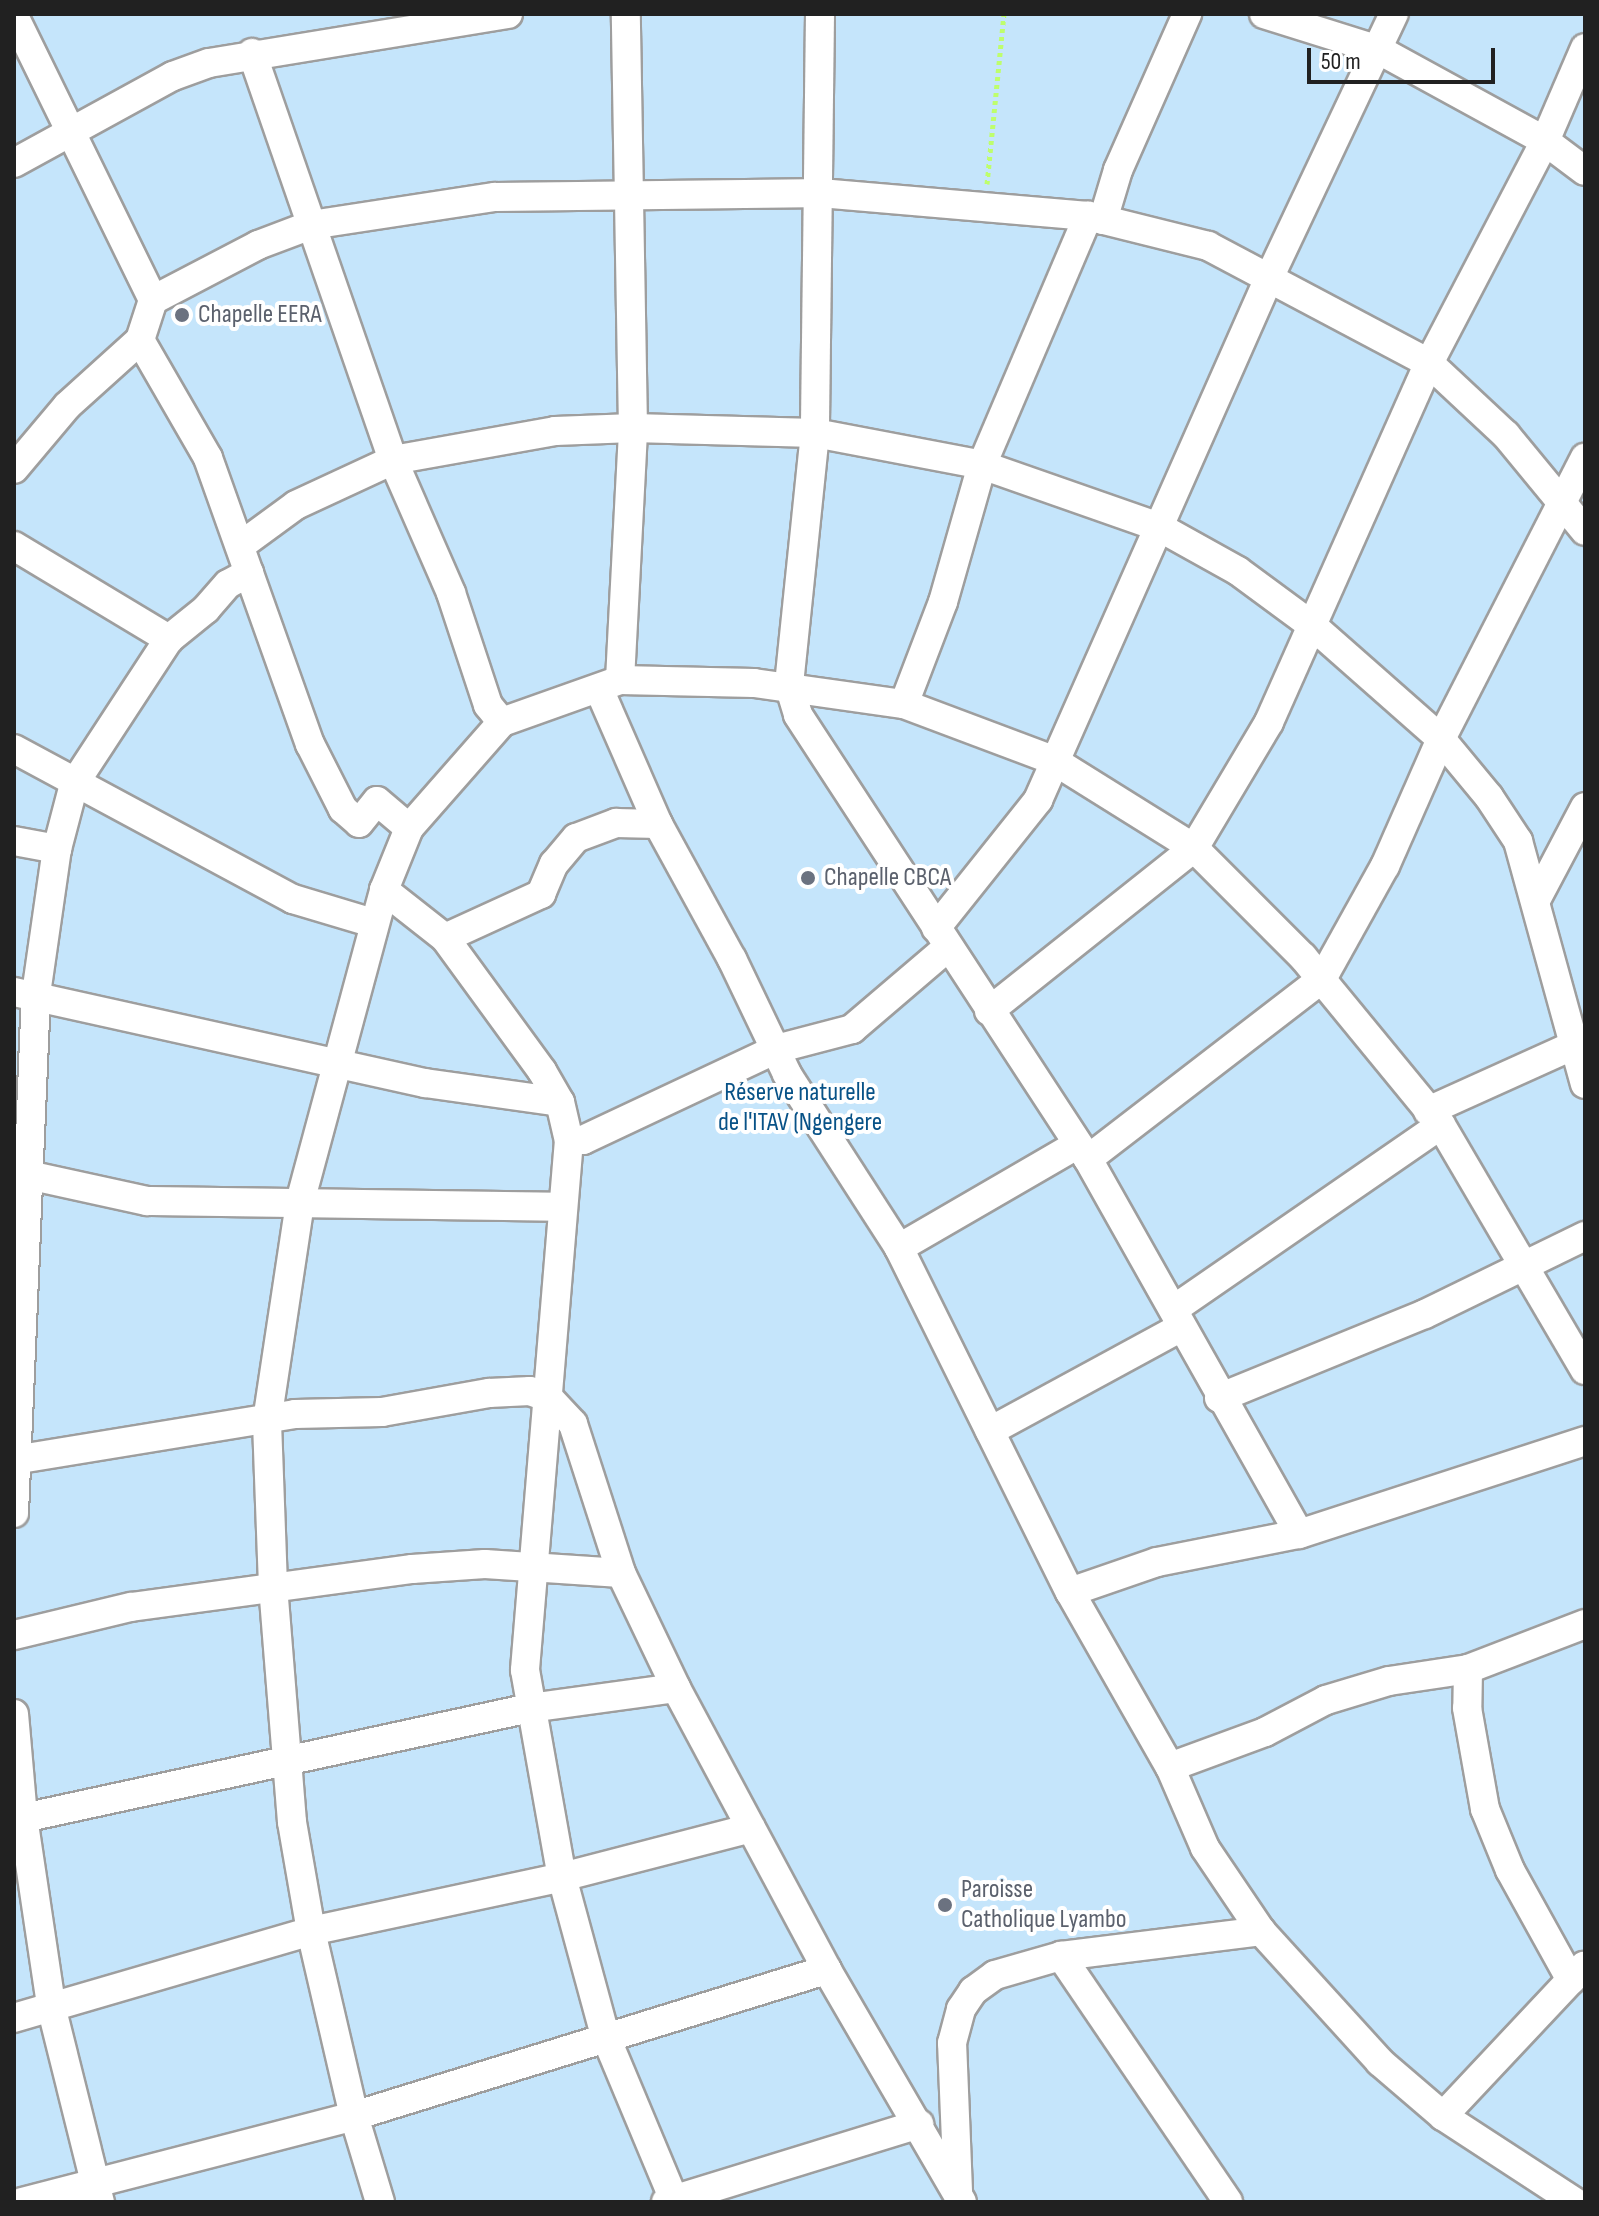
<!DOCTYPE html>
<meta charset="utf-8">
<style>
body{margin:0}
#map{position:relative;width:1599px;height:2216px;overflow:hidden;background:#e8f2e8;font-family:"Sofia Sans Condensed",sans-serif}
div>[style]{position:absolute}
.park>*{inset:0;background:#c5e5fb;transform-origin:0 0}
.path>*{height:5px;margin-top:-2.5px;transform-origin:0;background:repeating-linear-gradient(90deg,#befe6d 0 4px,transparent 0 8px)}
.roads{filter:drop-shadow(2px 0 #9e9e9e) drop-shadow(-2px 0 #9e9e9e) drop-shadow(0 2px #9e9e9e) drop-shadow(0 -2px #9e9e9e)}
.minor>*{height:28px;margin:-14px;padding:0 14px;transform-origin:14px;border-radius:14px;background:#fff}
.dots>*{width:22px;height:22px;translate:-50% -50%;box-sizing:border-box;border:4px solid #fff;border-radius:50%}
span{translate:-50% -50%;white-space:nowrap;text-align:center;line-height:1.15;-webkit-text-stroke:8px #fff;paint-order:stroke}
.worship-label{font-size:26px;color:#5b616d}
.left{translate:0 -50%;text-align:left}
.park-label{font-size:26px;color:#085287}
.frame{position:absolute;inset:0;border:16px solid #212121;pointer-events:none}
.scale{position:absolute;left:1307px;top:48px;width:188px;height:36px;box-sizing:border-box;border:4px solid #212121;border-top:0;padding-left:10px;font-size:24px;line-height:28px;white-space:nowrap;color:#212121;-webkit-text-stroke:6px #fff;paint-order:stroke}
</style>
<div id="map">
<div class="park">
<i style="left:14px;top:14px;width:1571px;height:2188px"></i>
</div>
<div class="path">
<i style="left:987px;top:184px;width:171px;rotate:-84.3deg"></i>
</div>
<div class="roads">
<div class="minor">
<i style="left:820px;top:14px;width:419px;rotate:90.7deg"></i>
<i style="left:815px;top:433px;width:253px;rotate:95.9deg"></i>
<i style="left:789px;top:685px;width:31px;rotate:73deg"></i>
<i style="left:798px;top:715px;width:530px;rotate:56.85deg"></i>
<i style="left:1088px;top:1159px;width:430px;rotate:60.6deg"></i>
<i style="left:1264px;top:14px;width:121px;rotate:17.4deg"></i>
<i style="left:1379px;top:50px;width:189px;rotate:28.7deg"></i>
<i style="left:1545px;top:141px;width:50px;rotate:36.9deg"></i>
<i style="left:14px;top:16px;width:316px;rotate:63.9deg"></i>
<i style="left:153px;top:300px;width:42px;rotate:108deg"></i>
<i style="left:140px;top:340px;width:98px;rotate:137.9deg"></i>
<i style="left:67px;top:406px;width:82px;rotate:130.1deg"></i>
<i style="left:252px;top:53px;width:431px;rotate:70.9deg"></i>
<i style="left:393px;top:460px;width:145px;rotate:66.4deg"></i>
<i style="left:451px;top:593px;width:118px;rotate:71.7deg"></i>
<i style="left:488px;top:705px;width:22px;rotate:51deg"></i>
<i style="left:14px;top:163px;width:181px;rotate:-28.7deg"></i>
<i style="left:173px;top:76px;width:38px;rotate:-20deg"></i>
<i style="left:209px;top:63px;width:303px;rotate:-9.3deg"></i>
<i style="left:1103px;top:220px;width:52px;rotate:-73.3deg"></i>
<i style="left:1118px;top:170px;width:171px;rotate:-66.1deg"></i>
<i style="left:153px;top:300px;width:119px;rotate:-27.6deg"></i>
<i style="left:258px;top:245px;width:57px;rotate:-20.7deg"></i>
<i style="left:311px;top:225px;width:186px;rotate:-8.7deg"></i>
<i style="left:495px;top:197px;width:325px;rotate:-0.7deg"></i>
<i style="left:820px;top:193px;width:269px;rotate:4.9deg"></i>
<i style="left:1088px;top:216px;width:124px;rotate:14deg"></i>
<i style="left:1208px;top:246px;width:250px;rotate:27.9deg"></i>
<i style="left:1429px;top:363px;width:105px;rotate:43.1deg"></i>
<i style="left:1506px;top:435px;width:124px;rotate:50.5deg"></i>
<i style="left:140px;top:340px;width:136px;rotate:60deg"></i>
<i style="left:208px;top:458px;width:304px;rotate:70.4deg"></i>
<i style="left:310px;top:744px;width:73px;rotate:63.1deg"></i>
<i style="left:343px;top:809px;width:21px;rotate:41deg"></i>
<i style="left:359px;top:823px;width:28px;rotate:-51deg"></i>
<i style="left:377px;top:801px;width:42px;rotate:40.2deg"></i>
<i style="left:14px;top:546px;width:181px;rotate:31deg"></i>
<i style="left:240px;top:546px;width:69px;rotate:-36.2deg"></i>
<i style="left:296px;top:505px;width:107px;rotate:-24.9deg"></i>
<i style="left:393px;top:460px;width:165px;rotate:-10.1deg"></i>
<i style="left:555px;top:431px;width:78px;rotate:-2.2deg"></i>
<i style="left:633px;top:428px;width:182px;rotate:1.6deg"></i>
<i style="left:815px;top:433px;width:170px;rotate:10.8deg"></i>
<i style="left:982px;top:465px;width:188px;rotate:19.3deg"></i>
<i style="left:1159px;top:527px;width:90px;rotate:29.1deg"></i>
<i style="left:1238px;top:571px;width:94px;rotate:36.4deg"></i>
<i style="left:1314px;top:627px;width:169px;rotate:41.4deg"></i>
<i style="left:1441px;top:739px;width:75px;rotate:50.4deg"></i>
<i style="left:1489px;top:797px;width:53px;rotate:56.6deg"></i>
<i style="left:1518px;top:841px;width:252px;rotate:74.6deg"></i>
<i style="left:620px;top:680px;width:252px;rotate:-87deg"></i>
<i style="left:633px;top:428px;width:414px;rotate:-91deg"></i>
<i style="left:599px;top:689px;width:147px;rotate:66.4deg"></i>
<i style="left:658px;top:824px;width:154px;rotate:61.3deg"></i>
<i style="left:732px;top:959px;width:127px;rotate:64.4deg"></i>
<i style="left:787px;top:1074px;width:207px;rotate:57.2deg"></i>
<i style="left:899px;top:1248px;width:384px;rotate:63.6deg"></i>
<i style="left:1070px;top:1592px;width:202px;rotate:60.3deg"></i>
<i style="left:1170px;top:1767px;width:88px;rotate:66.6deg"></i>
<i style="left:1205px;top:1848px;width:100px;rotate:56deg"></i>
<i style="left:1261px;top:1931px;width:177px;rotate:47.7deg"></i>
<i style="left:1380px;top:2062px;width:83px;rotate:40.6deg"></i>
<i style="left:1443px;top:2116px;width:158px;rotate:33.1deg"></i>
<i style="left:904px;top:704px;width:109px;rotate:-69.1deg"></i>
<i style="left:943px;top:602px;width:142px;rotate:-74.1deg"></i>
<i style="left:982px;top:465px;width:271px;rotate:-66.9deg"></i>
<i style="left:14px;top:749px;width:317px;rotate:28.3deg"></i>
<i style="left:293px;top:899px;width:84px;rotate:16.7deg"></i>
<i style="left:14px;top:841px;width:44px;rotate:10.5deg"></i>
<i style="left:384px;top:890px;width:78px;rotate:38.2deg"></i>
<i style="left:445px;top:938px;width:165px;rotate:53.9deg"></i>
<i style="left:542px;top:1071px;width:36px;rotate:60deg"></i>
<i style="left:560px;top:1102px;width:39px;rotate:77deg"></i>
<i style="left:569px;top:1140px;width:532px;rotate:94.75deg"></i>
<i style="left:525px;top:1670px;width:210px;rotate:79.9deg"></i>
<i style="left:562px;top:1877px;width:164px;rotate:74.8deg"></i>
<i style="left:605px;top:2035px;width:181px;rotate:67.3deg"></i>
<i style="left:1536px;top:900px;width:105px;rotate:-62.2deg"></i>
<i style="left:936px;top:928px;width:164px;rotate:-51.4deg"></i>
<i style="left:1038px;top:800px;width:571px;rotate:-66.13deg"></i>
<i style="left:1269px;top:278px;width:292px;rotate:-64.7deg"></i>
<i style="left:445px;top:938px;width:106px;rotate:-24.6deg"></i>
<i style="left:541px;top:894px;width:33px;rotate:-67deg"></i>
<i style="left:554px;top:864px;width:34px;rotate:-50deg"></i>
<i style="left:576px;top:838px;width:43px;rotate:-20.6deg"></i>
<i style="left:616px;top:823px;width:42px;rotate:1.4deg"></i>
<i style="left:14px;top:992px;width:421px;rotate:12.5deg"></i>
<i style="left:425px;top:1083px;width:136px;rotate:8deg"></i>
<i style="left:989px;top:1011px;width:262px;rotate:-38.5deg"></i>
<i style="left:1194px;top:848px;width:147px;rotate:-59.2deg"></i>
<i style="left:1269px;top:722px;width:393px;rotate:-66deg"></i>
<i style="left:1429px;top:363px;width:250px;rotate:-62.4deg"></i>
<i style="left:1545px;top:141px;width:101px;rotate:-66.7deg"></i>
<i style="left:1428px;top:1111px;width:172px;rotate:-24.3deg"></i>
<i style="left:569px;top:1140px;width:14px"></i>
<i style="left:583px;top:1140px;width:213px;rotate:-25.2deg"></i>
<i style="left:776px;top:1049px;width:79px;rotate:-14.7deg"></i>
<i style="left:852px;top:1029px;width:125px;rotate:-40.5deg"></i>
<i style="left:1088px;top:1159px;width:295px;rotate:-37.6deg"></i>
<i style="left:1322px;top:979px;width:129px;rotate:-60.9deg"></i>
<i style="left:1385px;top:866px;width:139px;rotate:-66.2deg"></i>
<i style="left:1441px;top:739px;width:316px;rotate:-62.9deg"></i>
<i style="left:14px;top:1172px;width:136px;rotate:12.3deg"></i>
<i style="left:147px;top:1201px;width:414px;rotate:0.8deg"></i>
<i style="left:899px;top:1248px;width:206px;rotate:-30.1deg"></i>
<i style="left:1174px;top:1309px;width:324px;rotate:-34.6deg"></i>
<i style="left:1219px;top:1398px;width:222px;rotate:-22.2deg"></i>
<i style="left:1425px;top:1314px;width:178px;rotate:-26deg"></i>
<i style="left:990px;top:1431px;width:216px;rotate:-28.5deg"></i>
<i style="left:14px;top:1460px;width:285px;rotate:-9.3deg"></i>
<i style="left:295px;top:1414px;width:87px;rotate:-1.3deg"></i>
<i style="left:382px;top:1412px;width:109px;rotate:-10.1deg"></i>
<i style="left:489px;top:1393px;width:41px;rotate:-2.8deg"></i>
<i style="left:530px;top:1391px;width:20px;rotate:20deg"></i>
<i style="left:549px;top:1398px;width:35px;rotate:47deg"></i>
<i style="left:573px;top:1424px;width:157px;rotate:72.1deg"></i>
<i style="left:621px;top:1573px;width:127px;rotate:64.4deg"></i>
<i style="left:676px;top:1688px;width:320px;rotate:61.8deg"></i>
<i style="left:827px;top:1970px;width:268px;rotate:59.8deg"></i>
<i style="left:14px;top:1513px;width:519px;rotate:-87.57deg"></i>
<i style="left:36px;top:994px;width:147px;rotate:-81.8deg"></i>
<i style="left:57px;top:849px;width:67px;rotate:-75.3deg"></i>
<i style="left:74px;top:784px;width:173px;rotate:-56.8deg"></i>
<i style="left:169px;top:639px;width:48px;rotate:-39deg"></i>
<i style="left:206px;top:609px;width:33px;rotate:-49deg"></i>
<i style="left:228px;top:584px;width:24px;rotate:-28deg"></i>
<i style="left:1070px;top:1592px;width:92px;rotate:-19deg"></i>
<i style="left:1157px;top:1562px;width:145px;rotate:-11.2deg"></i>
<i style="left:1299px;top:1534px;width:301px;rotate:-18deg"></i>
<i style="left:14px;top:1635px;width:120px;rotate:-13.5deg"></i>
<i style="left:131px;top:1607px;width:284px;rotate:-7.7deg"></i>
<i style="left:412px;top:1569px;width:73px;rotate:-3.9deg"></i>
<i style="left:485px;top:1564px;width:136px;rotate:3.8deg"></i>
<i style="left:1468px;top:1669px;width:39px;rotate:91deg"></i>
<i style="left:1467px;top:1708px;width:103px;rotate:79.9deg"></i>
<i style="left:1485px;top:1809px;width:66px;rotate:67.7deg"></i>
<i style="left:1510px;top:1870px;width:126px;rotate:61deg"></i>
<i style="left:14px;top:1714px;width:103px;rotate:85deg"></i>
<i style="left:23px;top:1817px;width:195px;rotate:81.5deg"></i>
<i style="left:52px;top:2010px;width:198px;rotate:76deg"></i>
<i style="left:1170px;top:1767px;width:101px;rotate:-20.2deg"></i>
<i style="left:1265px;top:1732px;width:69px;rotate:-27.7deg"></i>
<i style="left:1326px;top:1700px;width:66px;rotate:-16.8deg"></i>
<i style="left:1389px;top:1681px;width:80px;rotate:-8.6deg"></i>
<i style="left:1468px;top:1669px;width:125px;rotate:-21deg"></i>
<i style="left:14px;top:1820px;width:528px;rotate:-12.25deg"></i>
<i style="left:530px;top:1708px;width:147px;rotate:-7.8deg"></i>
<i style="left:1061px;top:1956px;width:297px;rotate:55.8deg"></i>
<i style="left:14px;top:2018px;width:309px;rotate:-16.3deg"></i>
<i style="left:311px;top:1931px;width:257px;rotate:-12.1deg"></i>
<i style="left:562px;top:1877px;width:195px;rotate:-14.5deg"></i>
<i style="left:1443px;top:2116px;width:206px;rotate:-46.8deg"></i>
<i style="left:958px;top:2191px;width:148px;rotate:-92.3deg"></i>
<i style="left:952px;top:2043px;width:35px;rotate:-75deg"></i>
<i style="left:961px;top:2009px;width:22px;rotate:-56deg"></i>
<i style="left:973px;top:1991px;width:27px;rotate:-36deg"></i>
<i style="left:995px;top:1975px;width:69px;rotate:-16.1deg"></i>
<i style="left:1061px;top:1956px;width:202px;rotate:-7.1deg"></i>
<i style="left:22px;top:2202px;width:343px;rotate:-14.5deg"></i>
<i style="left:354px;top:2116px;width:495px;rotate:-17.2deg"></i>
<i style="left:380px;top:2202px;width:90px;rotate:-106.8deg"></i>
<i style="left:354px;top:2116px;width:190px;rotate:-103.1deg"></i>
<i style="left:311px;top:1931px;width:111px;rotate:-99.9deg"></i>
<i style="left:292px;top:1822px;width:237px;rotate:-94.6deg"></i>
<i style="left:273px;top:1586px;width:165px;rotate:-92.1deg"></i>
<i style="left:267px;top:1421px;width:221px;rotate:-81.4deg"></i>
<i style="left:300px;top:1202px;width:323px;rotate:-74.9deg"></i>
<i style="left:384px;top:890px;width:67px;rotate:-68deg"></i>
<i style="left:409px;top:828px;width:141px;rotate:-48.7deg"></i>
<i style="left:502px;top:722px;width:125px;rotate:-19.6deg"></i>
<i style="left:620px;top:680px;width:134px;rotate:1.3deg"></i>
<i style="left:754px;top:683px;width:151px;rotate:8deg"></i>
<i style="left:904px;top:704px;width:159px;rotate:20.6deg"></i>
<i style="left:1053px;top:760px;width:166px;rotate:32deg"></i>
<i style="left:1194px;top:848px;width:154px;rotate:45deg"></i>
<i style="left:1303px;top:957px;width:217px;rotate:50.6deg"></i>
<i style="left:1441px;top:1125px;width:284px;rotate:59.6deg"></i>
<i style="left:666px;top:2202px;width:265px;rotate:-17.1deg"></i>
</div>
</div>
<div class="dots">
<i style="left:182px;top:315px;background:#6b7280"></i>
<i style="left:808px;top:878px;background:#6b7280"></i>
<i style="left:945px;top:1905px;background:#6b7280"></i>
</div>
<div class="worship-label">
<span class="left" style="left:198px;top:315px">Chapelle EERA</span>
<span class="left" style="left:824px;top:878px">Chapelle CBCA</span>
<span class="left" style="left:961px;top:1905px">Paroisse<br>Catholique Lyambo</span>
</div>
<div class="park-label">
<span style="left:800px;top:1108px">Réserve naturelle<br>de l'ITAV (Ngengere</span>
</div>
<div class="frame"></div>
<div class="scale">50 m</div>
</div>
